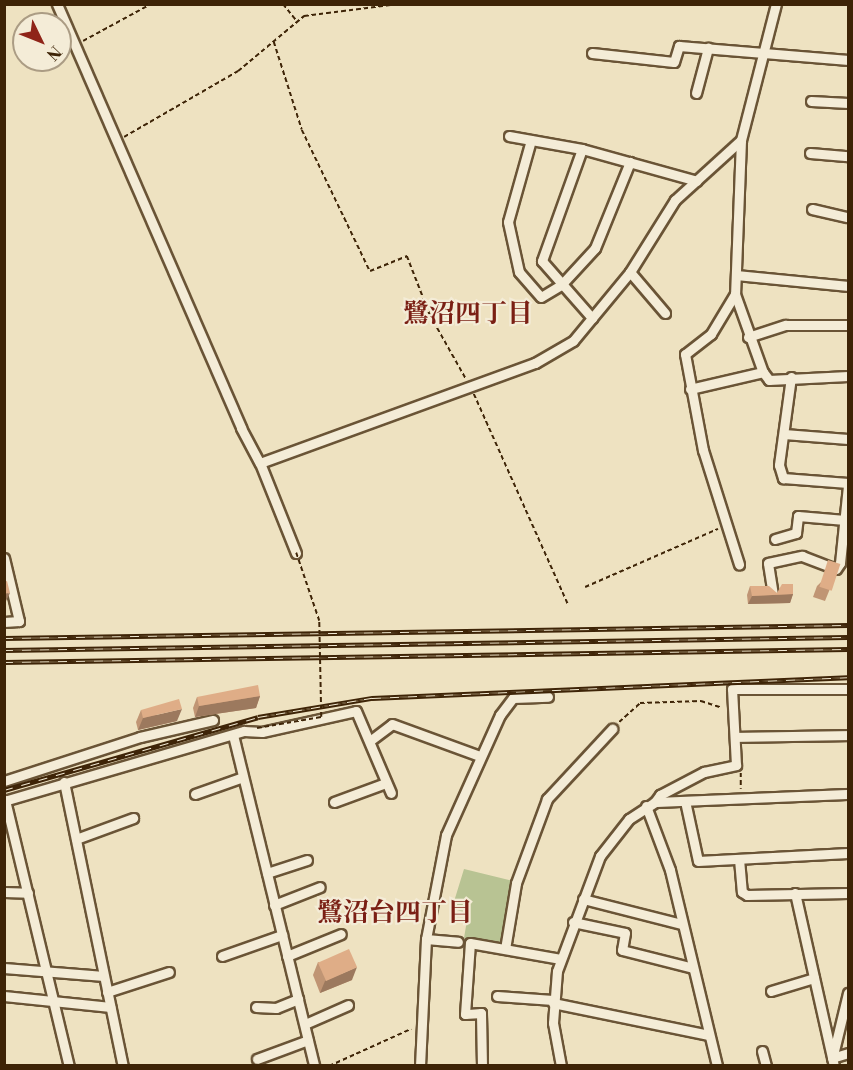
<!DOCTYPE html>
<meta charset="utf-8">
<style>
body{margin:0}
#map{position:relative;width:853px;height:1070px;overflow:hidden;background:#eee2c1;font-family:"Libre Bodoni","Noto Serif JP",serif}
div>[style]{position:absolute}
.green>*{inset:0;background:#b8c393}
.path>*{height:1.5px;margin-top:-0.75px;transform-origin:0;background:repeating-linear-gradient(90deg,#3e2407 0 4.5px,transparent 0 7.5px)}
.roads{filter:drop-shadow(2px 0 #6a5436) drop-shadow(-2px 0 #6a5436) drop-shadow(0 2px #6a5436) drop-shadow(0 -2px #6a5436)}
.minor>*{height:9px;margin:-4.5px;padding:0 4.5px;transform-origin:4.5px;border-radius:4.5px;background:#f4ecd7}
.rail>*{height:5px;margin-top:-2.5px;transform-origin:0;background:repeating-linear-gradient(90deg,#f4ecd7 0 9px,#3e2407 0 18px);box-sizing:border-box;border-block:2px solid #3e2407}
.path-bridge>*{height:1.5px;margin-top:-0.75px;transform-origin:0;background:repeating-linear-gradient(90deg,#3e2407 0 4.5px,transparent 0 7.5px)}
.wall>*{inset:0;background:#c09574}
.shaded-wall>*{inset:0;background:#9c795e}
.building>*{inset:0;background:#dfad87;transform-origin:0 0}
span{translate:-50% -50%;white-space:nowrap;text-align:center;line-height:1.15;-webkit-text-stroke:4.5px #f4ecd7;paint-order:stroke}
.neighbourhood-label{font-size:26px;color:#7a1f14;font-weight:700}
.frame{position:absolute;inset:0;border:6px solid #3e2407;pointer-events:none}
.north{position:absolute;left:12px;top:12px;width:60px;height:60px;box-sizing:border-box;background:#f4ecd7;border:2px solid #ab9c84;border-radius:50%;rotate:133deg;font-size:16px;font-weight:700;line-height:24px;text-align:center;color:#3e2407}
.north::after{content:'';display:block;margin:auto;width:21px;height:27px;background:#8f2418;clip-path:polygon(50% 0,100% 100%,50% 72%,0 100%)}
</style>
<div id="map">
<div class="green">
<i style="clip-path:polygon(464px 869px,513px 881px,501px 941px,496px 944px,464px 938px,468px 914px,452px 908px)"></i>
</div>
<div class="path">
<i style="left:283px;top:4px;width:21px;rotate:51deg"></i>
<i style="left:83px;top:41px;width:77px;rotate:-28.6deg"></i>
<i style="left:274px;top:42px;width:92px;rotate:72.3deg"></i>
<i style="left:302px;top:130px;width:157px;rotate:64.3deg"></i>
<i style="left:370px;top:271px;width:40px;rotate:-22deg"></i>
<i style="left:407px;top:256px;width:63px;rotate:68.7deg"></i>
<i style="left:430px;top:315px;width:73px;rotate:60.6deg"></i>
<i style="left:124px;top:137px;width:132px;rotate:-30.1deg"></i>
<i style="left:238px;top:71px;width:86px;rotate:-39.8deg"></i>
<i style="left:304px;top:16px;width:95px;rotate:-7.3deg"></i>
<i style="left:474px;top:394px;width:230px;rotate:65.9deg"></i>
<i style="left:585px;top:587px;width:145px;rotate:-23.6deg"></i>
<i style="left:619px;top:722px;width:28px;rotate:-42deg"></i>
<i style="left:640px;top:703px;width:61px;rotate:-1.9deg"></i>
<i style="left:701px;top:701px;width:22px;rotate:18deg"></i>
<i style="left:741px;top:773px;width:16px;rotate:90deg"></i>
<i style="left:329px;top:1066px;width:90px;rotate:-24.3deg"></i>
</div>
<div class="roads">
<div class="minor">
<i style="left:57px;top:4px;width:462px;rotate:66.5deg"></i>
<i style="left:241px;top:428px;width:40px;rotate:62deg"></i>
<i style="left:260px;top:463px;width:97px;rotate:68.2deg"></i>
<i style="left:592px;top:53px;width:82px;rotate:6.3deg"></i>
<i style="left:674px;top:62px;width:17px;rotate:-73deg"></i>
<i style="left:679px;top:46px;width:170px;rotate:4.7deg"></i>
<i style="left:696px;top:93px;width:47px;rotate:-75.1deg"></i>
<i style="left:811px;top:101px;width:37px;rotate:3deg"></i>
<i style="left:509px;top:136px;width:74px;rotate:10.1deg"></i>
<i style="left:582px;top:149px;width:119px;rotate:15.5deg"></i>
<i style="left:531px;top:140px;width:85px;rotate:105.7deg"></i>
<i style="left:508px;top:222px;width:51px;rotate:77.6deg"></i>
<i style="left:519px;top:272px;width:33px;rotate:49deg"></i>
<i style="left:541px;top:297px;width:23px;rotate:-31deg"></i>
<i style="left:561px;top:285px;width:50px;rotate:-47.4deg"></i>
<i style="left:595px;top:248px;width:93px;rotate:-67.9deg"></i>
<i style="left:741px;top:140px;width:154px;rotate:92.2deg"></i>
<i style="left:735px;top:294px;width:83px;rotate:70.3deg"></i>
<i style="left:763px;top:372px;width:10px;rotate:53deg"></i>
<i style="left:769px;top:380px;width:79px;rotate:-2.9deg"></i>
<i style="left:582px;top:149px;width:119px;rotate:109.7deg"></i>
<i style="left:542px;top:261px;width:76px;rotate:48.7deg"></i>
<i style="left:810px;top:153px;width:38px;rotate:5deg"></i>
<i style="left:812px;top:209px;width:37px;rotate:13deg"></i>
<i style="left:630px;top:272px;width:54px;rotate:49.5deg"></i>
<i style="left:736px;top:275px;width:113px;rotate:5.6deg"></i>
<i style="left:735px;top:294px;width:47px;rotate:121deg"></i>
<i style="left:711px;top:334px;width:33px;rotate:142deg"></i>
<i style="left:685px;top:354px;width:98px;rotate:79.4deg"></i>
<i style="left:703px;top:450px;width:120px;rotate:72.5deg"></i>
<i style="left:748px;top:337px;width:40px;rotate:-18deg"></i>
<i style="left:786px;top:325px;width:62px"></i>
<i style="left:791px;top:377px;width:89px;rotate:97.8deg"></i>
<i style="left:779px;top:465px;width:14px;rotate:73deg"></i>
<i style="left:783px;top:478px;width:65px;rotate:4.4deg"></i>
<i style="left:690px;top:389px;width:75px;rotate:-13.1deg"></i>
<i style="left:784px;top:434px;width:64px;rotate:4.5deg"></i>
<i style="left:260px;top:463px;width:293px;rotate:-20deg"></i>
<i style="left:535px;top:363px;width:44px;rotate:-30.1deg"></i>
<i style="left:573px;top:341px;width:89px;rotate:-50.4deg"></i>
<i style="left:630px;top:272px;width:85px;rotate:-58deg"></i>
<i style="left:675px;top:200px;width:89px;rotate:-42.3deg"></i>
<i style="left:741px;top:140px;width:140px;rotate:-75.6deg"></i>
<i style="left:775px;top:539px;width:22px;rotate:-16deg"></i>
<i style="left:796px;top:533px;width:17px;rotate:-83deg"></i>
<i style="left:798px;top:516px;width:47px;rotate:4.9deg"></i>
<i style="left:4px;top:558px;width:65px;rotate:76.6deg"></i>
<i style="left:19px;top:621px;width:15px;rotate:176deg"></i>
<i style="left:773px;top:595px;width:32px;rotate:-99deg"></i>
<i style="left:768px;top:563px;width:35px;rotate:-12deg"></i>
<i style="left:802px;top:556px;width:36px;rotate:21deg"></i>
<i style="left:836px;top:569px;width:7px;rotate:-56deg"></i>
<i style="left:840px;top:563px;width:77px;rotate:-84.1deg"></i>
<i style="left:233px;top:735px;width:341px;rotate:76.2deg"></i>
<i style="left:736px;top:737px;width:112px;rotate:-1deg"></i>
<i style="left:371px;top:740px;width:26px;rotate:-37deg"></i>
<i style="left:392px;top:724px;width:94px;rotate:20deg"></i>
<i style="left:4px;top:781px;width:143px;rotate:-17.9deg"></i>
<i style="left:140px;top:737px;width:75px;rotate:-13.1deg"></i>
<i style="left:64px;top:782px;width:290px;rotate:78.3deg"></i>
<i style="left:195px;top:794px;width:51px;rotate:-19.5deg"></i>
<i style="left:5px;top:800px;width:274px;rotate:76.5deg"></i>
<i style="left:4px;top:801px;width:250px;rotate:-16.3deg"></i>
<i style="left:244px;top:731px;width:18px;rotate:3deg"></i>
<i style="left:262px;top:732px;width:96px;rotate:-12.6deg"></i>
<i style="left:356px;top:711px;width:89px;rotate:66.9deg"></i>
<i style="left:685px;top:801px;width:61px;rotate:77.8deg"></i>
<i style="left:698px;top:861px;width:150px;rotate:-3.1deg"></i>
<i style="left:334px;top:802px;width:55px;rotate:-20.1deg"></i>
<i style="left:655px;top:802px;width:9px;rotate:-54deg"></i>
<i style="left:660px;top:795px;width:50px;rotate:-27.6deg"></i>
<i style="left:704px;top:772px;width:33px;rotate:-12deg"></i>
<i style="left:736px;top:765px;width:76px;rotate:-93deg"></i>
<i style="left:732px;top:689px;width:116px"></i>
<i style="left:646px;top:806px;width:68px;rotate:69.4deg"></i>
<i style="left:670px;top:870px;width:202px;rotate:76.5deg"></i>
<i style="left:76px;top:839px;width:61px;rotate:-20.2deg"></i>
<i style="left:739px;top:859px;width:33px;rotate:85deg"></i>
<i style="left:742px;top:892px;width:6px;rotate:31deg"></i>
<i style="left:747px;top:895px;width:101px;rotate:-1.1deg"></i>
<i style="left:267px;top:873px;width:42px;rotate:-18deg"></i>
<i style="left:4px;top:892px;width:24px;rotate:2deg"></i>
<i style="left:795px;top:893px;width:177px;rotate:77.3deg"></i>
<i style="left:583px;top:899px;width:101px;rotate:14.3deg"></i>
<i style="left:274px;top:905px;width:49px;rotate:-21.4deg"></i>
<i style="left:573px;top:922px;width:53px;rotate:11.9deg"></i>
<i style="left:625px;top:933px;width:17px;rotate:100deg"></i>
<i style="left:622px;top:950px;width:73px;rotate:14.2deg"></i>
<i style="left:426px;top:939px;width:32px;rotate:5deg"></i>
<i style="left:505px;top:949px;width:67px;rotate:-80.5deg"></i>
<i style="left:516px;top:883px;width:90px;rotate:-69.7deg"></i>
<i style="left:547px;top:799px;width:96px;rotate:-47.1deg"></i>
<i style="left:222px;top:956px;width:64px;rotate:-19.3deg"></i>
<i style="left:287px;top:956px;width:58px;rotate:-22.2deg"></i>
<i style="left:4px;top:968px;width:100px;rotate:4.6deg"></i>
<i style="left:771px;top:991px;width:45px;rotate:-16.8deg"></i>
<i style="left:107px;top:992px;width:65px;rotate:-17.9deg"></i>
<i style="left:4px;top:996px;width:107px;rotate:5.9deg"></i>
<i style="left:497px;top:996px;width:56px;rotate:4.1deg"></i>
<i style="left:553px;top:1003px;width:159px;rotate:11.6deg"></i>
<i style="left:256px;top:1007px;width:20px;rotate:3deg"></i>
<i style="left:276px;top:1008px;width:24px;rotate:-22deg"></i>
<i style="left:305px;top:1024px;width:47px;rotate:-23.8deg"></i>
<i style="left:762px;top:1051px;width:16px;rotate:75deg"></i>
<i style="left:833px;top:1055px;width:64px;rotate:-76.4deg"></i>
<i style="left:832px;top:1058px;width:17px;rotate:-17deg"></i>
<i style="left:257px;top:1059px;width:54px;rotate:-20.4deg"></i>
<i style="left:420px;top:1066px;width:127px;rotate:-87.3deg"></i>
<i style="left:426px;top:939px;width:106px;rotate:-79.1deg"></i>
<i style="left:446px;top:835px;width:132px;rotate:-65.8deg"></i>
<i style="left:500px;top:715px;width:21px;rotate:-53deg"></i>
<i style="left:513px;top:698px;width:35px;rotate:-2deg"></i>
<i style="left:482px;top:1066px;width:53px;rotate:-91.1deg"></i>
<i style="left:481px;top:1013px;width:16px;rotate:176deg"></i>
<i style="left:465px;top:1014px;width:71px;rotate:-86deg"></i>
<i style="left:470px;top:943px;width:92px;rotate:10deg"></i>
<i style="left:561px;top:1066px;width:44px;rotate:-100.5deg"></i>
<i style="left:553px;top:1023px;width:52px;rotate:-85.6deg"></i>
<i style="left:557px;top:971px;width:123px;rotate:-69.5deg"></i>
<i style="left:600px;top:856px;width:47px;rotate:-51.9deg"></i>
<i style="left:629px;top:819px;width:31px;rotate:-33deg"></i>
<i style="left:655px;top:802px;width:193px;rotate:-2.4deg"></i>
</div>
</div>
<div class="rail">
<i style="left:4px;top:638px;width:844px;rotate:-0.88deg"></i>
<i style="left:4px;top:650px;width:844px;rotate:-0.88deg"></i>
<i style="left:4px;top:662px;width:844px;rotate:-0.88deg"></i>
<i style="left:4px;top:790px;width:264px;rotate:-16deg"></i>
<i style="left:258px;top:717px;width:116px;rotate:-9.5deg"></i>
<i style="left:372px;top:698px;width:476px;rotate:-2.5deg"></i>
</div>
<div class="path-bridge">
<i style="left:257px;top:728px;width:65px;rotate:-9.8deg"></i>
<i style="left:321px;top:717px;width:96px;rotate:-91.2deg"></i>
<i style="left:319px;top:621px;width:72px;rotate:-108.7deg"></i>
</div>
<div class="wall">
<i style="clip-path:polygon(840px 564px,825px 601px,813px 597px,817px 586px)"></i>
<i style="clip-path:polygon(750px 586px,777px 593px,793px 594px,790px 603px,748px 604px,747px 595px)"></i>
<i style="clip-path:polygon(260px 696px,256px 708px,195px 717px,193px 708px,197px 697px)"></i>
<i style="clip-path:polygon(141px 710px,177px 721px,138px 730px,136px 722px)"></i>
<i style="clip-path:polygon(318px 962px,352px 980px,320px 993px,313px 975px)"></i>
</div>
<div class="shaded-wall">
<i style="clip-path:polygon(10px 593px,6px 601px,4px 601px,4px 594px)"></i>
<i style="clip-path:polygon(793px 594px,790px 603px,748px 604px,752px 596px)"></i>
<i style="clip-path:polygon(260px 696px,256px 708px,195px 717px,199px 706px)"></i>
<i style="clip-path:polygon(182px 709px,177px 721px,138px 730px,143px 718px)"></i>
<i style="clip-path:polygon(357px 967px,352px 980px,320px 993px,325px 981px)"></i>
</div>
<div class="building">
<i style="left:828px;top:560px;width:13px;height:28px;rotate:18deg"></i>
<i style="clip-path:polygon(7px 581px,10px 593px,4px 594px,4px 582px)"></i>
<i style="clip-path:polygon(782px 584px,793px 584px,793px 594px,752px 596px,750px 586px,769px 586px,777px 593px)"></i>
<i style="clip-path:polygon(258px 685px,260px 696px,199px 706px,197px 697px)"></i>
<i style="clip-path:polygon(179px 699px,182px 709px,143px 718px,141px 710px)"></i>
<i style="left:349px;top:949px;width:20px;height:34px;rotate:66deg"></i>
</div>
<div class="neighbourhood-label">
<span style="left:468px;top:315px">鷺沼四丁目</span>
<span style="left:395px;top:914px">鷺沼台四丁目</span>
</div>
<div class="frame"></div>
<div class="north">N</div>
</div>
